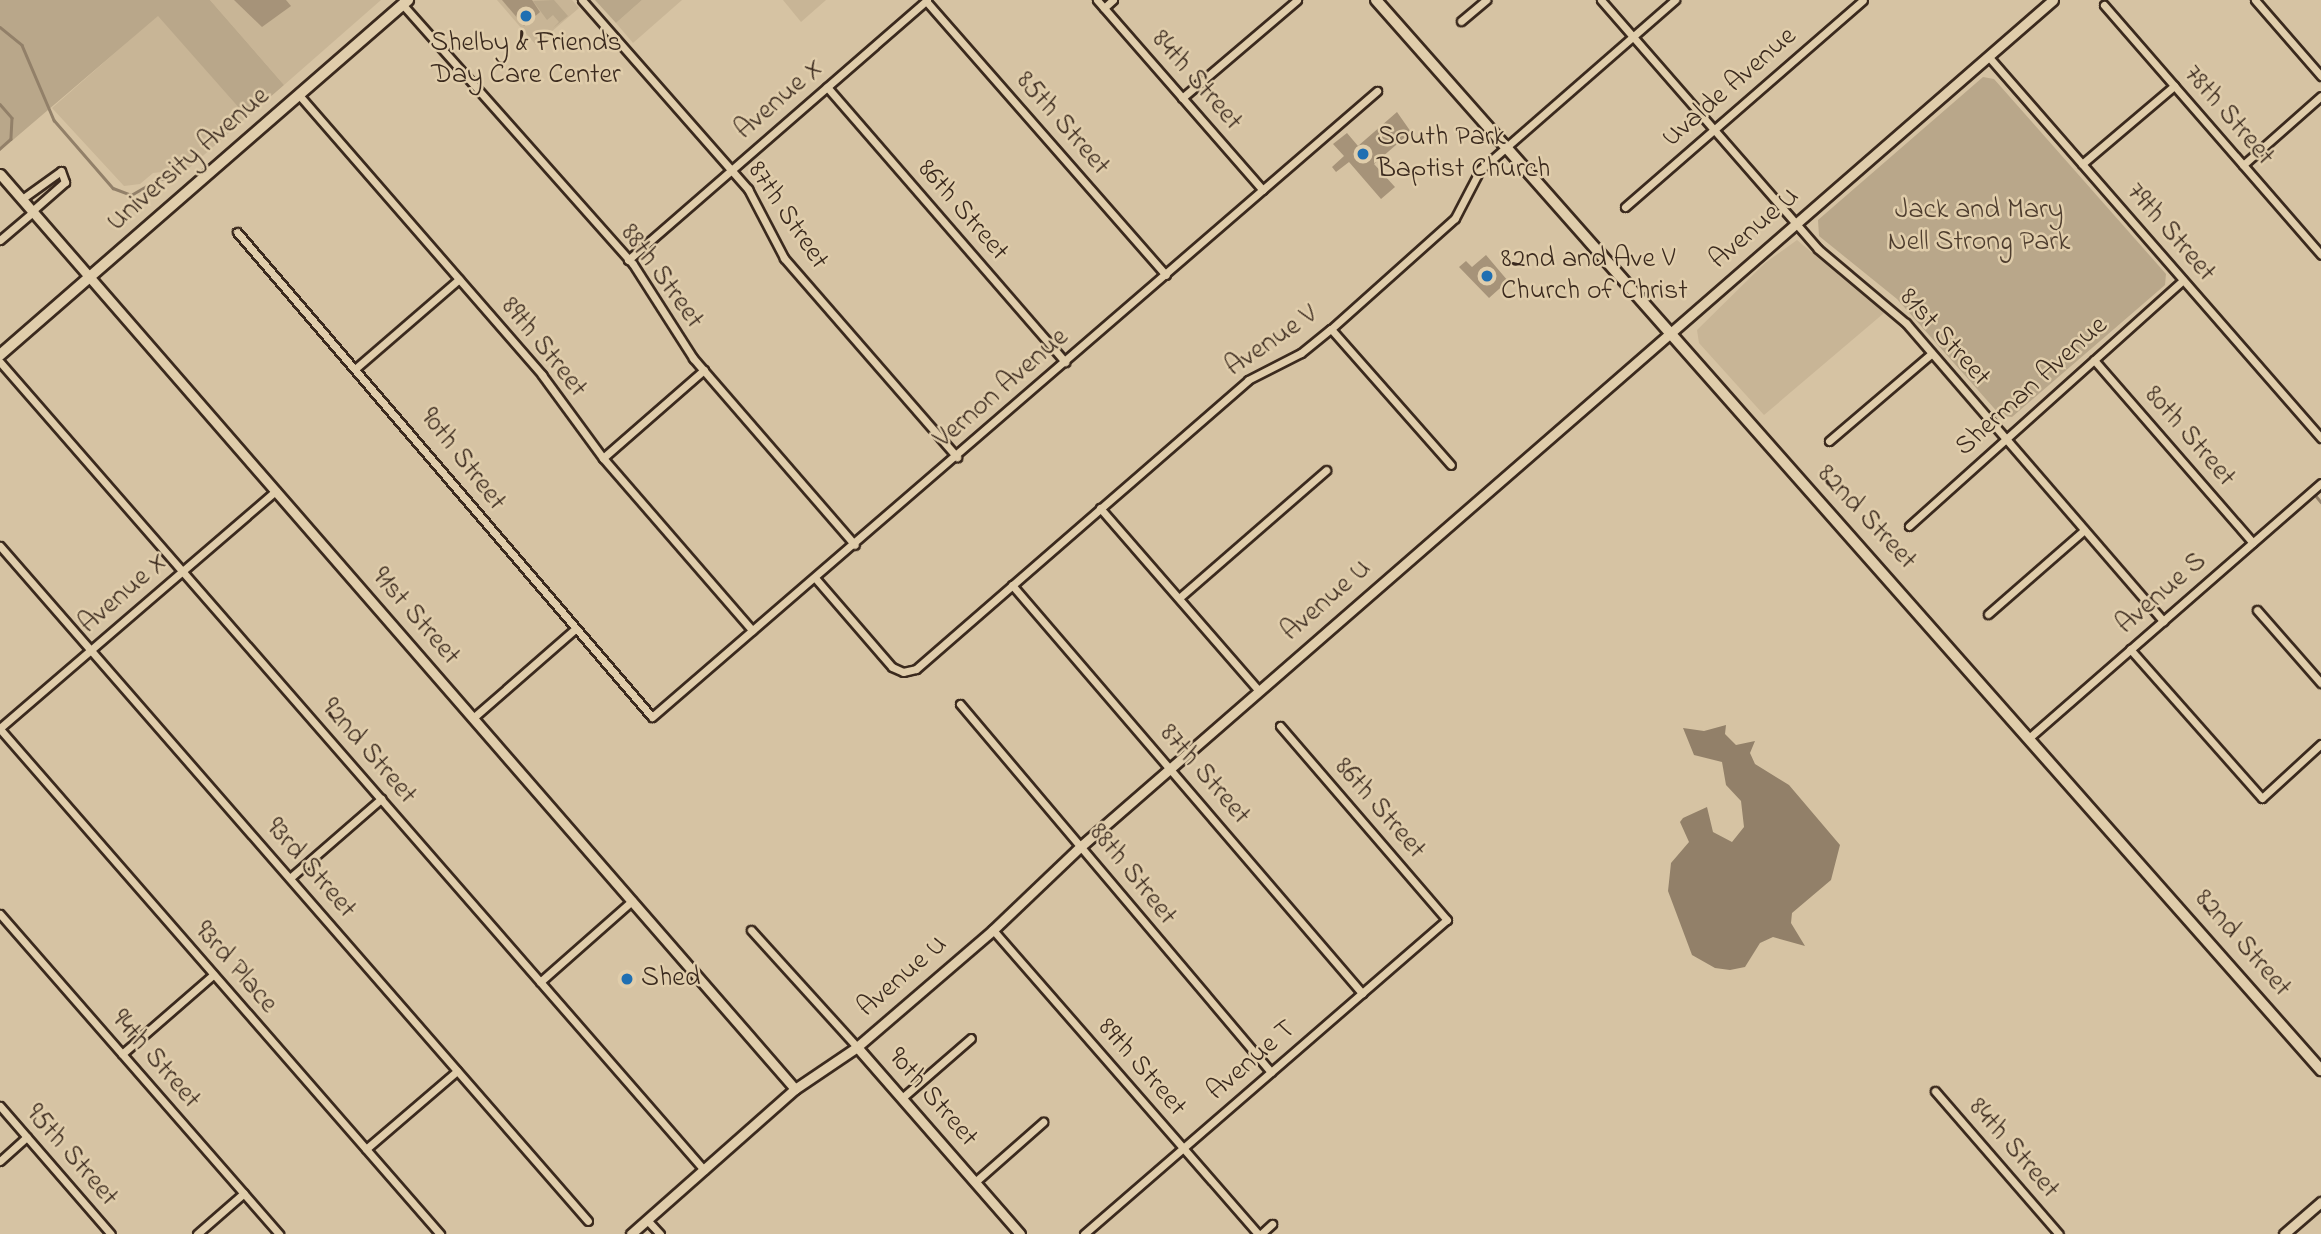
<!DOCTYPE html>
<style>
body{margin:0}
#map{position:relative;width:2321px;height:1234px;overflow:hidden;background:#d6c3a3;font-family:"Indie Flower",sans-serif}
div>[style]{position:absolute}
.built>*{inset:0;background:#c8b596}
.green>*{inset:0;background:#b9a78a}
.water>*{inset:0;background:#928069}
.stream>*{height:2.5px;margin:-1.25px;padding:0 1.25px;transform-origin:1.25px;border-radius:1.25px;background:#928069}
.building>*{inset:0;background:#a69379}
.roads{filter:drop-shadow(2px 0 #3b2a1e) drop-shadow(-2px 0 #3b2a1e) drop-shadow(0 2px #3b2a1e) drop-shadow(0 -2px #3b2a1e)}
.minor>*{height:7px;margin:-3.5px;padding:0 3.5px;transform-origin:3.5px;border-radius:3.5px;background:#e0cdab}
.tertiary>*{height:9px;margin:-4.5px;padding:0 4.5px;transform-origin:4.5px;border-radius:4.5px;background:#e0cdab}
.secondary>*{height:10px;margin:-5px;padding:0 5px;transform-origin:5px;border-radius:5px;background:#e0cdab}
.dots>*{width:19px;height:19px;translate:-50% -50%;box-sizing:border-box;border:4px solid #e0cdab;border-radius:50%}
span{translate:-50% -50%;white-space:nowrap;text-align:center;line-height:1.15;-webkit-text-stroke:5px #e0cdab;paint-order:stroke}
.poi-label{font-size:28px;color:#3b2a1e}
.left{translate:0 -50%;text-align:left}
.street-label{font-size:28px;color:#3b2a1e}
.park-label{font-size:28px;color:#4e3d2e}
</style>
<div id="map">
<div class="built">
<i style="clip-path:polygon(210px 0,381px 0,284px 85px)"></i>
<i style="clip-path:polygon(497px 0,572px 0,579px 8px,536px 45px)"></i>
<i style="clip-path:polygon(642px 0,682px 0,633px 43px,616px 23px)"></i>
<i style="clip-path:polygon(783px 0,826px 0,801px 22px)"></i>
<i style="clip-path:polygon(158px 15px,247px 117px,188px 169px,153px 173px,140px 184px,124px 186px,52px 108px)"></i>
<i style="clip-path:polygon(1797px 240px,1884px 313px,1764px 415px,1699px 343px,1697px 330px,1765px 263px)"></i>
</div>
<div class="green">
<i style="clip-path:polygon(0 0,210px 0,284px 85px,247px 117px,158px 16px,0 151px)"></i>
<i style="clip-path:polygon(554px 0,568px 16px,553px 28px,559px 22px,553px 15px,547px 20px,533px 1px)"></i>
<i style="clip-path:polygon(595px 0,642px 0,616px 23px)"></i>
<i style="clip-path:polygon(1983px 77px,1994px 79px,2166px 274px,2165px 285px,2012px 417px,2001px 416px,1897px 299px,1819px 236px,1818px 220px)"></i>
</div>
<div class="water">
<i style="clip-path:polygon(1726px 725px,1725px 734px,1736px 745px,1755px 741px,1750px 753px,1755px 764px,1789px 785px,1840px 845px,1831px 880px,1792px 913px,1791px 923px,1805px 946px,1773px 937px,1760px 943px,1745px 967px,1730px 970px,1715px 968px,1692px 955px,1668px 891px,1671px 863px,1689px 842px,1680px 822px,1683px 818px,1707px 807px,1713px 832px,1732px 842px,1744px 827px,1741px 801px,1726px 785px,1722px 762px,1694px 755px,1683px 728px,1704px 731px)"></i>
</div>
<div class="stream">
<i style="left:0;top:27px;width:28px;rotate:39deg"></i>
<i style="left:22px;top:45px;width:82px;rotate:66.9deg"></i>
<i style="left:54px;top:120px;width:90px;rotate:49.1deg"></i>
<i style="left:113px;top:188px;width:19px;rotate:21deg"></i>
<i style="left:131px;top:195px;width:30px;rotate:-30deg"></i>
<i style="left:157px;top:180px;width:16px"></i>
<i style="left:0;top:104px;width:18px;rotate:49deg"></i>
<i style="left:12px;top:118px;width:21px;rotate:93deg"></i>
<i style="left:11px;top:139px;width:15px;rotate:138deg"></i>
<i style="left:2312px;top:491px;width:14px;rotate:51deg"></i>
</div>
<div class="building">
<i style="clip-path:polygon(234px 0,286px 0,291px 6px,262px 27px)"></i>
<i style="clip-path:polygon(502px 0,532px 0,540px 12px,524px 26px)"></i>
<i style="clip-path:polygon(1397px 112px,1411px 132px,1374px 164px,1395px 187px,1381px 199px,1349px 162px,1336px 172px,1332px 167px,1344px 156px,1333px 144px,1347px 133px,1358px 146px)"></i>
<i style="clip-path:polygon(1486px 255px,1508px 281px,1489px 298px,1459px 267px,1466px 261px,1472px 267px)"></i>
</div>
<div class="roads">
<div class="minor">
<i style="left:582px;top:0;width:252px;rotate:48.7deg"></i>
<i style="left:748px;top:189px;width:78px;rotate:62.4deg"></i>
<i style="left:784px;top:258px;width:264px;rotate:49deg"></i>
<i style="left:1097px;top:0;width:252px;rotate:48.9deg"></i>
<i style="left:1601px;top:0;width:330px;rotate:48.9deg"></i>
<i style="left:1818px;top:249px;width:115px;rotate:40.1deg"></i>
<i style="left:1906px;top:323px;width:394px;rotate:49.2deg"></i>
<i style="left:2255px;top:0;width:101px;rotate:49deg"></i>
<i style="left:926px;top:1px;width:364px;rotate:48.8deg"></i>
<i style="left:403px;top:5px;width:346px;rotate:48.4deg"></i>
<i style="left:633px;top:264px;width:112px;rotate:57.4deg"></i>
<i style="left:693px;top:358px;width:247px;rotate:49.1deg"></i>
<i style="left:2104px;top:5px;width:331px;rotate:49deg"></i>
<i style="left:1104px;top:8px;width:12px;rotate:-42deg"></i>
<i style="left:1461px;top:21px;width:33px;rotate:-40deg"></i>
<i style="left:1988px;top:56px;width:507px;rotate:48.92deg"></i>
<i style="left:827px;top:87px;width:364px;rotate:49.1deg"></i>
<i style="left:299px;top:95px;width:371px;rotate:49deg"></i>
<i style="left:542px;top:375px;width:103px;rotate:53.7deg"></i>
<i style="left:603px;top:458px;width:228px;rotate:49.1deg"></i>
<i style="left:1182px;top:98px;width:151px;rotate:-40.4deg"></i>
<i style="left:2082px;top:164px;width:121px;rotate:-40.3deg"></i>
<i style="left:2243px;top:165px;width:104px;rotate:-41.5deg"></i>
<i style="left:22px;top:199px;width:48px;rotate:-35.7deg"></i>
<i style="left:61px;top:171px;width:12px;rotate:70deg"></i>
<i style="left:65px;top:182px;width:44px;rotate:138.7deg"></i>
<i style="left:1625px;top:207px;width:315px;rotate:-41deg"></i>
<i style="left:237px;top:232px;width:638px;rotate:49.45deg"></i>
<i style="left:652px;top:717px;width:958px;rotate:-40.81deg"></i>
<i style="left:0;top:240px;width:43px;rotate:-40.3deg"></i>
<i style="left:628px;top:260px;width:396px;rotate:-41deg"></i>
<i style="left:1331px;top:329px;width:181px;rotate:48.6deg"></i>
<i style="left:2094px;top:360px;width:242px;rotate:49deg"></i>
<i style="left:0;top:362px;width:1072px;rotate:48.93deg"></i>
<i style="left:356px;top:368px;width:136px;rotate:-40.8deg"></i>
<i style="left:1829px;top:441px;width:135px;rotate:-40.5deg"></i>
<i style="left:603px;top:458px;width:134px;rotate:-41.1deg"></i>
<i style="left:1100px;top:508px;width:242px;rotate:49deg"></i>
<i style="left:1909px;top:526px;width:368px;rotate:-41.9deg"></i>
<i style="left:0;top:546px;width:895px;rotate:48.94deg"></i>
<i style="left:816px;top:579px;width:116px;rotate:49.2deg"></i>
<i style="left:892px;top:667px;width:12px;rotate:24deg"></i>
<i style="left:903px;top:672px;width:13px;rotate:-13deg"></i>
<i style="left:916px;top:669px;width:440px;rotate:-41deg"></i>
<i style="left:1248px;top:380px;width:59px;rotate:-27deg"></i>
<i style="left:1301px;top:353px;width:38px;rotate:-39deg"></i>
<i style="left:1331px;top:329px;width:166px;rotate:-41.8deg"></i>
<i style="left:1455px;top:218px;width:54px;rotate:-62.5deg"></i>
<i style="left:1480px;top:170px;width:259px;rotate:-41.1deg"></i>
<i style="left:1012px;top:585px;width:538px;rotate:49.38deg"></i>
<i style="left:1179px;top:598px;width:195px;rotate:-41deg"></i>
<i style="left:2257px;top:610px;width:97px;rotate:48.8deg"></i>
<i style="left:1988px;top:614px;width:126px;rotate:-41.1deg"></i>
<i style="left:2130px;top:649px;width:199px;rotate:48.5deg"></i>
<i style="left:2262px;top:798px;width:80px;rotate:-42.5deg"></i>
<i style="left:960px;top:704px;width:482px;rotate:49.8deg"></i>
<i style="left:473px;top:718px;width:135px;rotate:-41.1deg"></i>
<i style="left:0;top:728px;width:364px;rotate:-40.7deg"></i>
<i style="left:0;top:729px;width:670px;rotate:48.93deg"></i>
<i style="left:2030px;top:737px;width:386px;rotate:-41.1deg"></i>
<i style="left:290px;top:878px;width:121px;rotate:-41deg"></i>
<i style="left:0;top:914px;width:425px;rotate:48.9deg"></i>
<i style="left:751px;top:930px;width:158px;rotate:47.8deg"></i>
<i style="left:993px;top:930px;width:403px;rotate:48.9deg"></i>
<i style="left:540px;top:982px;width:123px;rotate:-41.4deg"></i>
<i style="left:122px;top:1054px;width:121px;rotate:-41deg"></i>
<i style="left:1935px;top:1091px;width:189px;rotate:49.1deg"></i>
<i style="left:902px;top:1098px;width:91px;rotate:-41deg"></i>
<i style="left:0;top:1106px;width:169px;rotate:49.1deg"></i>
<i style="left:366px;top:1149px;width:120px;rotate:-40.6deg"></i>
<i style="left:0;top:1161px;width:36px;rotate:-42deg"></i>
<i style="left:975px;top:1182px;width:91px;rotate:-41.4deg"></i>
<i style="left:647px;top:1220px;width:19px;rotate:47deg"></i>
<i style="left:197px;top:1234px;width:62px;rotate:-41.1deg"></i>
<i style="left:1084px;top:1234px;width:480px;rotate:-40.9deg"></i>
<i style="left:1447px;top:920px;width:256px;rotate:-130.7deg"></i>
<i style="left:1261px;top:1234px;width:15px;rotate:-42deg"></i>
</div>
<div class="tertiary">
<i style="left:0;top:174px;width:1212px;rotate:49.01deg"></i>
<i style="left:857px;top:1047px;width:248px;rotate:48.9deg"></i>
<i style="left:631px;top:1234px;width:219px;rotate:-41.5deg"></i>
<i style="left:795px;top:1089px;width:75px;rotate:-34.1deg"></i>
<i style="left:857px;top:1047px;width:179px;rotate:-40.7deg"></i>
<i style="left:993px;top:930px;width:120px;rotate:-43.7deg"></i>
<i style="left:1080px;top:847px;width:1290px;rotate:-41.04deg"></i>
<i style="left:2284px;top:1234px;width:49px;rotate:-40.9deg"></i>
</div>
<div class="secondary">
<i style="left:1376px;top:0;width:1428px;rotate:48.55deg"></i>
<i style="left:0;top:355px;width:541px;rotate:-41.03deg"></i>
</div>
</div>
<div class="dots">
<i style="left:526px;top:16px;background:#1f6fb2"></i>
<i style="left:1363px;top:154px;background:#1f6fb2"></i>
<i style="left:1487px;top:276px;background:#1f6fb2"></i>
<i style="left:627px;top:979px;background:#1f6fb2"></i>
</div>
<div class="poi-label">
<span style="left:526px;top:60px">Shelby &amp; Friends<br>Day Care Center</span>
<span class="left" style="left:1377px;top:154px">South Park<br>Baptist Church</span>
<span class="left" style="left:1501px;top:276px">82nd and Ave V<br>Church of Christ</span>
<span class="left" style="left:641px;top:979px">Shed</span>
</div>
<div class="street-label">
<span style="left:1196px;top:81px;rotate:49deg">84th Street</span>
<span style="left:1730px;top:88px;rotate:-41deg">Uvalde Avenue</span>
<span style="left:780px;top:100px;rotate:-41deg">Avenue X</span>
<span style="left:2228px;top:116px;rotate:49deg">78th Street</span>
<span style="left:1062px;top:124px;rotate:49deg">85th Street</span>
<span style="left:189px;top:160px;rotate:-41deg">University Avenue</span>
<span style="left:962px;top:211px;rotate:49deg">86th Street</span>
<span style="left:787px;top:216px;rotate:56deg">87th Street</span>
<span style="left:1755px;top:229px;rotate:-41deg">Avenue U</span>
<span style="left:2170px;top:233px;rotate:49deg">79th Street</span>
<span style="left:661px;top:277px;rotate:54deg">88th Street</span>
<span style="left:1944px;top:338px;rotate:48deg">81st Street</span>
<span style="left:1272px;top:342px;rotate:-34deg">Avenue V</span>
<span style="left:543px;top:348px;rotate:51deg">89th Street</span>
<span style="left:2032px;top:387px;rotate:-42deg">Sherman Avenue</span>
<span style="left:1002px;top:389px;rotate:-41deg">Vernon Avenue</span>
<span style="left:2189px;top:437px;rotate:49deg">80th Street</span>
<span style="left:462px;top:460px;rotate:52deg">90th Street</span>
<span style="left:1866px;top:518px;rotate:47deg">82nd Street</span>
<span style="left:124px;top:594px;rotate:-41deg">Avenue X</span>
<span style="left:2162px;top:594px;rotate:-41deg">Avenue S</span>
<span style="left:1327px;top:601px;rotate:-41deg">Avenue U</span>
<span style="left:415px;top:617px;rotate:49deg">91st Street</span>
<span style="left:368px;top:752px;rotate:49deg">92nd Street</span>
<span style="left:1204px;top:775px;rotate:49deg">87th Street</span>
<span style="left:1379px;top:809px;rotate:49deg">86th Street</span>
<span style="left:310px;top:869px;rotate:49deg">93rd Street</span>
<span style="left:1132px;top:875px;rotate:51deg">88th Street</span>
<span style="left:2242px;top:944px;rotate:49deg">82nd Street</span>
<span style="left:235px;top:968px;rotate:49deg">93rd Place</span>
<span style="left:903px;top:977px;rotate:-41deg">Avenue U</span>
<span style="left:155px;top:1060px;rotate:49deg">94th Street</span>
<span style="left:1252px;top:1061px;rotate:-41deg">Avenue T</span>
<span style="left:1141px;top:1068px;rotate:49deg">89th Street</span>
<span style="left:932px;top:1098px;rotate:49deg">90th Street</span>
<span style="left:2013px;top:1149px;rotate:49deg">84th Street</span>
<span style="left:71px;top:1156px;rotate:49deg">95th Street</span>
</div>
<div class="park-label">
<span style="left:1979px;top:227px">Jack and Mary<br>Nell Strong Park</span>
</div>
</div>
